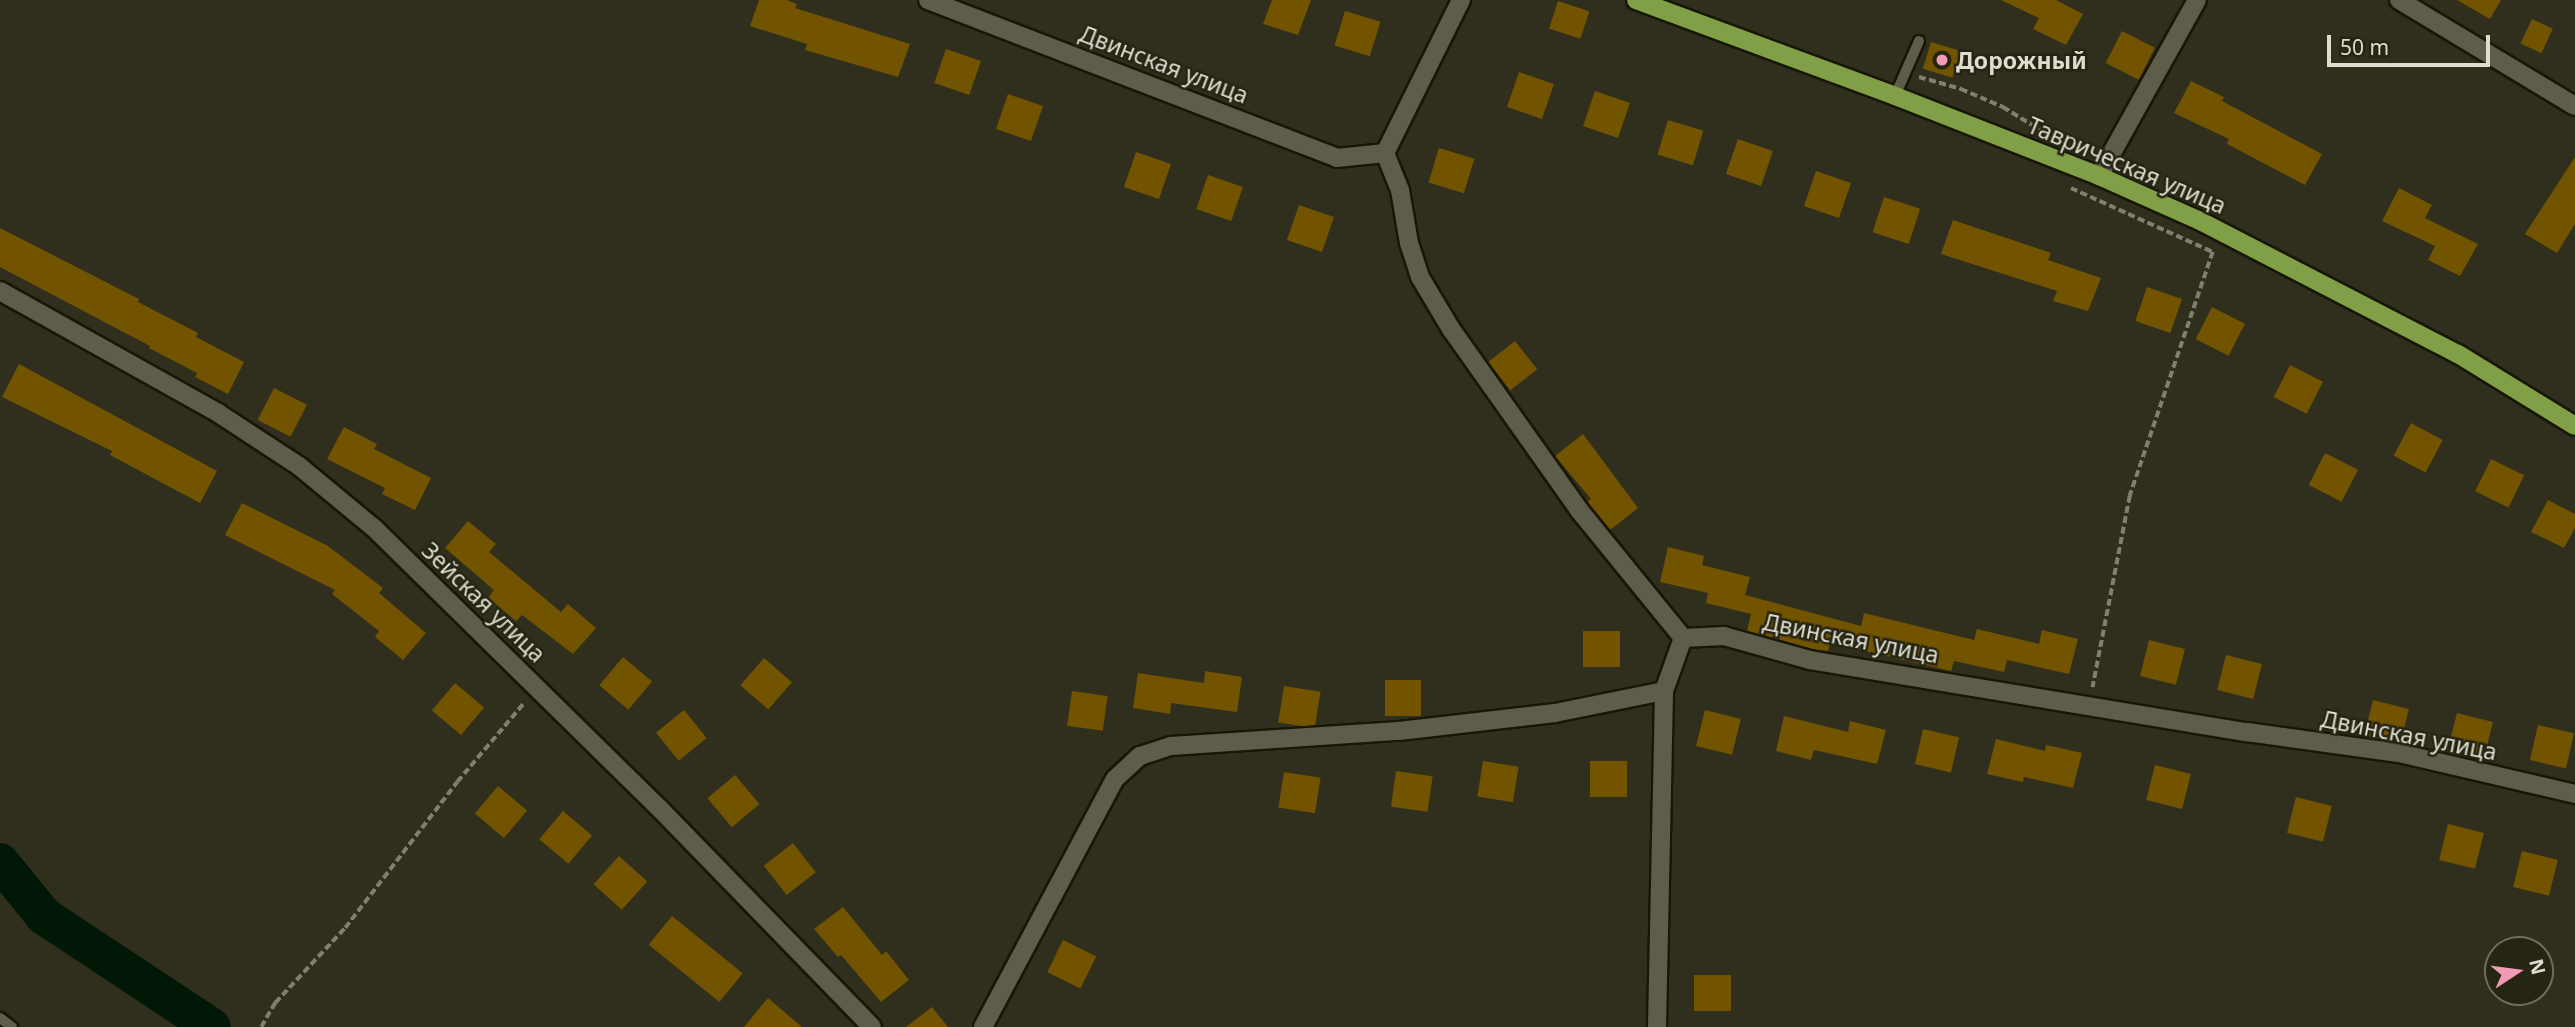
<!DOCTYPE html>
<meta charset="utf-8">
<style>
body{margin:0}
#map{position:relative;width:2575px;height:1027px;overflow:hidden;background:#302f1d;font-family:"Noto Sans",sans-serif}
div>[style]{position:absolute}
.river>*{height:38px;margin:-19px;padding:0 19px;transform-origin:19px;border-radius:19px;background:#011806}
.building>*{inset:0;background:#715300;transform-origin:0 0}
.path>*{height:3.5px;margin-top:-1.75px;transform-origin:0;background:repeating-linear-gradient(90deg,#808070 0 7px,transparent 0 10.5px)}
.roads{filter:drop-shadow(2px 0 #181706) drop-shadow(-2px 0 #181706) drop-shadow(0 2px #181706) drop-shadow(0 -2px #181706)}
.lane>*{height:10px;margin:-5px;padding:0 5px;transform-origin:5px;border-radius:5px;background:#5d5d49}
.street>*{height:18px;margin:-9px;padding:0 9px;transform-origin:9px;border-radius:9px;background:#5d5d49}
.primary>*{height:18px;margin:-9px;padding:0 9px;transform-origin:9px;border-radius:9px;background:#809f46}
.dots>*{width:19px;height:19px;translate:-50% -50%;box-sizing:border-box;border:4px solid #262513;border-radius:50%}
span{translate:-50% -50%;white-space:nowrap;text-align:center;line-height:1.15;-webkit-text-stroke:5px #262513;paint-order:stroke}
.poi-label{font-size:23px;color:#dcdcd0;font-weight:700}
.left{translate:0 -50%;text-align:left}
.street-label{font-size:23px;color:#dcdcd0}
.north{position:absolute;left:2484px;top:936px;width:70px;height:70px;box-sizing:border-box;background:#262513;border:2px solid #6f6e5f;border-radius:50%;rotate:77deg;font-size:19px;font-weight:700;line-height:28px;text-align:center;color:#dcdcd0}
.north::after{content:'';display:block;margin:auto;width:24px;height:32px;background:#f09ab6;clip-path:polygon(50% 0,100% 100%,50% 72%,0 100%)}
.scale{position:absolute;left:2327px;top:35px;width:163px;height:32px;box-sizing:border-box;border:4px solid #dcdcd0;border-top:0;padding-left:9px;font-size:21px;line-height:24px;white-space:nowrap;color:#dcdcd0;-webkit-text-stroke:5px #262513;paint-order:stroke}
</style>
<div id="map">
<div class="river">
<i style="left:0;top:862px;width:70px;rotate:50.8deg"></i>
<i style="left:44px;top:916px;width:201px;rotate:33.5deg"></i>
</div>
<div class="building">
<i style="clip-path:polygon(759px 0,787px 0,797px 4px,795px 8px,910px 44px,898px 77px,805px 50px,807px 44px,750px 26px)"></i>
<i style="clip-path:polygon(1272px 0,1311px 0,1298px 35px,1263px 24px)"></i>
<i style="clip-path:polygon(2001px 0,2056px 0,2083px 14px,2066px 45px,2033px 29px,2039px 18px)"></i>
<i style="clip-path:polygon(2457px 0,2501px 0,2490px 19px)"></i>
<i style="left:1558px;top:1px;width:33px;height:29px;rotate:18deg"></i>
<i style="left:1345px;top:11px;width:37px;height:36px;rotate:17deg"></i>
<i style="left:2532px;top:19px;width:23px;height:27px;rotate:25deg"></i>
<i style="left:2122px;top:31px;width:37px;height:36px;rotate:27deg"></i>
<i style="left:1931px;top:42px;width:31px;height:28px;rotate:17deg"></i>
<i style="left:946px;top:49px;width:37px;height:36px;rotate:19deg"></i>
<i style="left:1519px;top:72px;width:37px;height:37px;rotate:19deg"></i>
<i style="clip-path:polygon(2191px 81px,2224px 97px,2222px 101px,2322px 154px,2305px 185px,2227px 144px,2229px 139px,2174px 113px)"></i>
<i style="left:1595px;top:91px;width:37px;height:37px;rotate:19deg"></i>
<i style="left:1008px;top:94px;width:37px;height:37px;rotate:19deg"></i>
<i style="left:1668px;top:120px;width:37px;height:36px;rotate:17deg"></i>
<i style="left:1738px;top:139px;width:37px;height:37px;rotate:19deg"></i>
<i style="left:1439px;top:148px;width:37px;height:36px;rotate:17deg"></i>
<i style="left:1136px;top:152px;width:37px;height:37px;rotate:19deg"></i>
<i style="clip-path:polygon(2575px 157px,2575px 224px,2557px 253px,2525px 234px)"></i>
<i style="left:1816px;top:171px;width:37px;height:37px;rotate:19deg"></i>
<i style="left:1208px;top:175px;width:37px;height:36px;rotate:19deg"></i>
<i style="clip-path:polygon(2399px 188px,2432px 205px,2425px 218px,2478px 244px,2460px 276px,2428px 260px,2435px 246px,2382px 221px)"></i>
<i style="left:1884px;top:197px;width:38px;height:37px;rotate:18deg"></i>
<i style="left:1299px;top:205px;width:37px;height:37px;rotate:19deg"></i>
<i style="clip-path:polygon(1953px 220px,2051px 253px,2048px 260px,2101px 278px,2088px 311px,2053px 301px,2057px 291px,1941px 254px)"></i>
<i style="clip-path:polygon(0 228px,139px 299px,138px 302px,198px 333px,196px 337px,244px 362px,228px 394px,195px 377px,197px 373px,149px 348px,150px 346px,0 267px)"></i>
<i style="left:2147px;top:287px;width:37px;height:36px;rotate:19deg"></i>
<i style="left:2212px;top:307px;width:37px;height:36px;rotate:27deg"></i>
<i style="left:1515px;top:341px;width:36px;height:34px;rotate:52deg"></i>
<i style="clip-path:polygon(19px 364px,217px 471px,200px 503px,110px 455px,112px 451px,2px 397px)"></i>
<i style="left:2290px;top:365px;width:37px;height:36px;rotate:27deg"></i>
<i style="left:274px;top:388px;width:37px;height:36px;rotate:27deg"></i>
<i style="left:2411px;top:423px;width:36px;height:37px;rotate:28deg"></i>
<i style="clip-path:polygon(344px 427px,377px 444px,374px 449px,431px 478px,415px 510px,382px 494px,385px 488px,327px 459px)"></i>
<i style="clip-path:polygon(1583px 434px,1638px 508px,1610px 530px,1587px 502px,1591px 499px,1555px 456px)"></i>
<i style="left:2325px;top:453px;width:37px;height:36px;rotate:27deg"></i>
<i style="left:2491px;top:459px;width:37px;height:36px;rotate:26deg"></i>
<i style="clip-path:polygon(2548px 500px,2575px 514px,2575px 528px,2564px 548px,2531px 532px)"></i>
<i style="clip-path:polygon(242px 503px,328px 546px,383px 588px,379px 593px,426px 633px,403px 660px,375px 637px,379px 631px,332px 594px,335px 590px,225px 535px)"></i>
<i style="clip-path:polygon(468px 521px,496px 544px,489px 552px,561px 612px,568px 604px,596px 628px,573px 654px,522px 615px,516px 621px,488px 598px,494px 590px,445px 548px)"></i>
<i style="clip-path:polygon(1668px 547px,1704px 556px,1702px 565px,1750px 577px,1745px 595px,1861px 626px,1864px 613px,1974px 640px,1977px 629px,2039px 644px,2042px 630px,2078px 639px,2069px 674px,2007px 660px,2004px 672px,1954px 661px,1951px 671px,1830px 643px,1828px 651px,1812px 649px,1747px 631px,1751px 614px,1706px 603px,1708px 593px,1660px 582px)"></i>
<i style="left:1620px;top:631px;width:36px;height:37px;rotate:90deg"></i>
<i style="left:2149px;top:640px;width:37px;height:37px;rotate:14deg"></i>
<i style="left:2226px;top:655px;width:37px;height:36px;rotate:14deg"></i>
<i style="left:623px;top:657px;width:38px;height:37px;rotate:40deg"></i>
<i style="left:764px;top:658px;width:37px;height:36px;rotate:41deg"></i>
<i style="clip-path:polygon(1205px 671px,1242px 677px,1237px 712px,1171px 703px,1170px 714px,1133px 708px,1138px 673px,1204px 683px)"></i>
<i style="left:1421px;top:680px;width:36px;height:36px;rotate:90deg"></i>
<i style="left:455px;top:683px;width:38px;height:36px;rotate:40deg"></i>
<i style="left:1284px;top:686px;width:37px;height:37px;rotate:9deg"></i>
<i style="left:1072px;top:691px;width:36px;height:35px;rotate:8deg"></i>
<i style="left:2373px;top:700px;width:37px;height:36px;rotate:14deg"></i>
<i style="left:684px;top:710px;width:36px;height:36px;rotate:51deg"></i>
<i style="left:1705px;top:710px;width:37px;height:37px;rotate:14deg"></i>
<i style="left:2457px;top:713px;width:37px;height:36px;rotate:14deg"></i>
<i style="clip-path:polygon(1784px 716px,1848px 732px,1850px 721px,1886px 730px,1877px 764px,1814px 750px,1811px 760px,1776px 751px)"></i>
<i style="left:2538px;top:725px;width:37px;height:36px;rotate:13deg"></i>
<i style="left:1923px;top:729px;width:37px;height:36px;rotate:13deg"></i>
<i style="clip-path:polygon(1996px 739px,2045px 751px,2046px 745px,2082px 753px,2073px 788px,2024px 777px,2023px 782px,1987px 774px)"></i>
<i style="left:1483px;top:761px;width:36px;height:36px;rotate:9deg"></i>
<i style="left:1627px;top:761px;width:36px;height:37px;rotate:90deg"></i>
<i style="left:2155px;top:765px;width:37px;height:36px;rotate:14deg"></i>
<i style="left:1396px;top:771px;width:37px;height:36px;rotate:8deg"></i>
<i style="left:1284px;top:772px;width:37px;height:36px;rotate:9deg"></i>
<i style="left:735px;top:775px;width:38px;height:36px;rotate:50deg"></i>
<i style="left:498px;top:786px;width:38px;height:36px;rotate:40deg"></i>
<i style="left:2296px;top:797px;width:37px;height:37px;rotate:14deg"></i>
<i style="left:563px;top:811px;width:38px;height:37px;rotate:40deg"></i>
<i style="left:2448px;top:824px;width:37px;height:37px;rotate:14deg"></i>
<i style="left:793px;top:843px;width:37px;height:37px;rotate:52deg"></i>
<i style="left:2522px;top:851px;width:37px;height:37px;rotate:14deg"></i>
<i style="left:619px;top:856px;width:38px;height:38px;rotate:42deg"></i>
<i style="clip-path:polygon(843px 907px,882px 955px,886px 951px,909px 980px,881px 1002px,841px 955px,838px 957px,814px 929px)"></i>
<i style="left:672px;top:916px;width:91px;height:37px;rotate:39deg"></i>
<i style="left:1063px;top:940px;width:37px;height:36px;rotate:26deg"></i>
<i style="left:1731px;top:975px;width:36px;height:37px;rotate:90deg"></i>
<i style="clip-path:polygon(768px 998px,802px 1027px,744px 1027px)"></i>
<i style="clip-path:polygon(932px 1007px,948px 1027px,906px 1027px)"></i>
</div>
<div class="path">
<i style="left:1919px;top:77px;width:44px;rotate:15.9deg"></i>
<i style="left:1961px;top:89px;width:46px;rotate:23.2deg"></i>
<i style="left:2003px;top:107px;width:46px;rotate:31.6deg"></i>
<i style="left:2071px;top:188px;width:156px;rotate:24.3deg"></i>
<i style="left:2213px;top:252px;width:258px;rotate:108.8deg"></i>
<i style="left:2130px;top:496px;width:195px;rotate:101deg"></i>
<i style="left:261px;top:1027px;width:28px;rotate:-60deg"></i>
<i style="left:275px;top:1003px;width:103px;rotate:-47deg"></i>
<i style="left:345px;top:928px;width:184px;rotate:-52.5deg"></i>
<i style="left:457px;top:782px;width:104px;rotate:-49.7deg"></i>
</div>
<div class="roads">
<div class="lane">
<i style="left:1895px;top:96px;width:60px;rotate:-66.4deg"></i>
<i style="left:0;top:1018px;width:15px;rotate:37deg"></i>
</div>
<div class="street">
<i style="left:928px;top:0;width:438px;rotate:21.1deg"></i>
<i style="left:1337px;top:158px;width:48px;rotate:-5.9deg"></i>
<i style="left:1461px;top:0;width:171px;rotate:116.4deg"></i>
<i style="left:1385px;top:153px;width:40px;rotate:68deg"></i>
<i style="left:1400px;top:190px;width:54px;rotate:80.4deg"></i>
<i style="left:1409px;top:243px;width:36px;rotate:72deg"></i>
<i style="left:1420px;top:277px;width:61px;rotate:59.2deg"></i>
<i style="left:1451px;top:329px;width:222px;rotate:54.7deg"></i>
<i style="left:1579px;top:510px;width:165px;rotate:50.9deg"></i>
<i style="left:1683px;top:638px;width:41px;rotate:-2.8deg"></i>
<i style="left:1724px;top:636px;width:89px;rotate:15.6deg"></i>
<i style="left:1810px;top:660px;width:443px;rotate:9.4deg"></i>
<i style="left:2247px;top:732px;width:153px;rotate:7.9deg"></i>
<i style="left:2399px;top:753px;width:181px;rotate:13.1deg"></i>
<i style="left:2399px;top:0;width:205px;rotate:31.1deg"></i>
<i style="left:2099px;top:176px;width:201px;rotate:-60.9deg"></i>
<i style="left:0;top:291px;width:250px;rotate:29.2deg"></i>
<i style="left:218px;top:413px;width:97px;rotate:33.2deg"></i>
<i style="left:299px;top:466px;width:97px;rotate:39.6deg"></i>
<i style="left:374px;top:528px;width:401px;rotate:44.5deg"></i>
<i style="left:660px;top:809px;width:304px;rotate:45.8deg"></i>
<i style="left:983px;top:1027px;width:281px;rotate:-62deg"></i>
<i style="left:1115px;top:779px;width:34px;rotate:-43deg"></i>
<i style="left:1140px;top:756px;width:33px;rotate:-18deg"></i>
<i style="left:1171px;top:746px;width:228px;rotate:-3.8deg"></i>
<i style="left:1399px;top:731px;width:157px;rotate:-6.6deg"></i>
<i style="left:1555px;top:713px;width:111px;rotate:-11.4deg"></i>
<i style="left:1657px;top:1027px;width:336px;rotate:-88.8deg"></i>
<i style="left:1664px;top:691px;width:56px;rotate:-70.3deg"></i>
</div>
<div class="primary">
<i style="left:1636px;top:0;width:276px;rotate:20.3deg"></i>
<i style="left:1895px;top:96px;width:219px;rotate:21.4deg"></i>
<i style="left:2099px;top:176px;width:111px;rotate:24deg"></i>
<i style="left:2200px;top:221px;width:290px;rotate:27.3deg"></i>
<i style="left:2458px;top:354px;width:137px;rotate:31.6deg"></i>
</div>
</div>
<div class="dots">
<i style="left:1942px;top:60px;background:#f09ab6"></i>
</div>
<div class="poi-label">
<span class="left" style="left:1956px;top:60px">Дорожный</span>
</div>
<div class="street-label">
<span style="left:1164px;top:64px;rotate:21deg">Двинская улица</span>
<span style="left:2127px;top:165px;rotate:23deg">Таврическая улица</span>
<span style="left:484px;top:602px;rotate:44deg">Зейская улица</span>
<span style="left:1851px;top:638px;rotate:11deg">Двинская улица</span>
<span style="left:2409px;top:735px;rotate:11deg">Двинская улица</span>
</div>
<div class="north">N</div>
<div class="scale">50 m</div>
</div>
